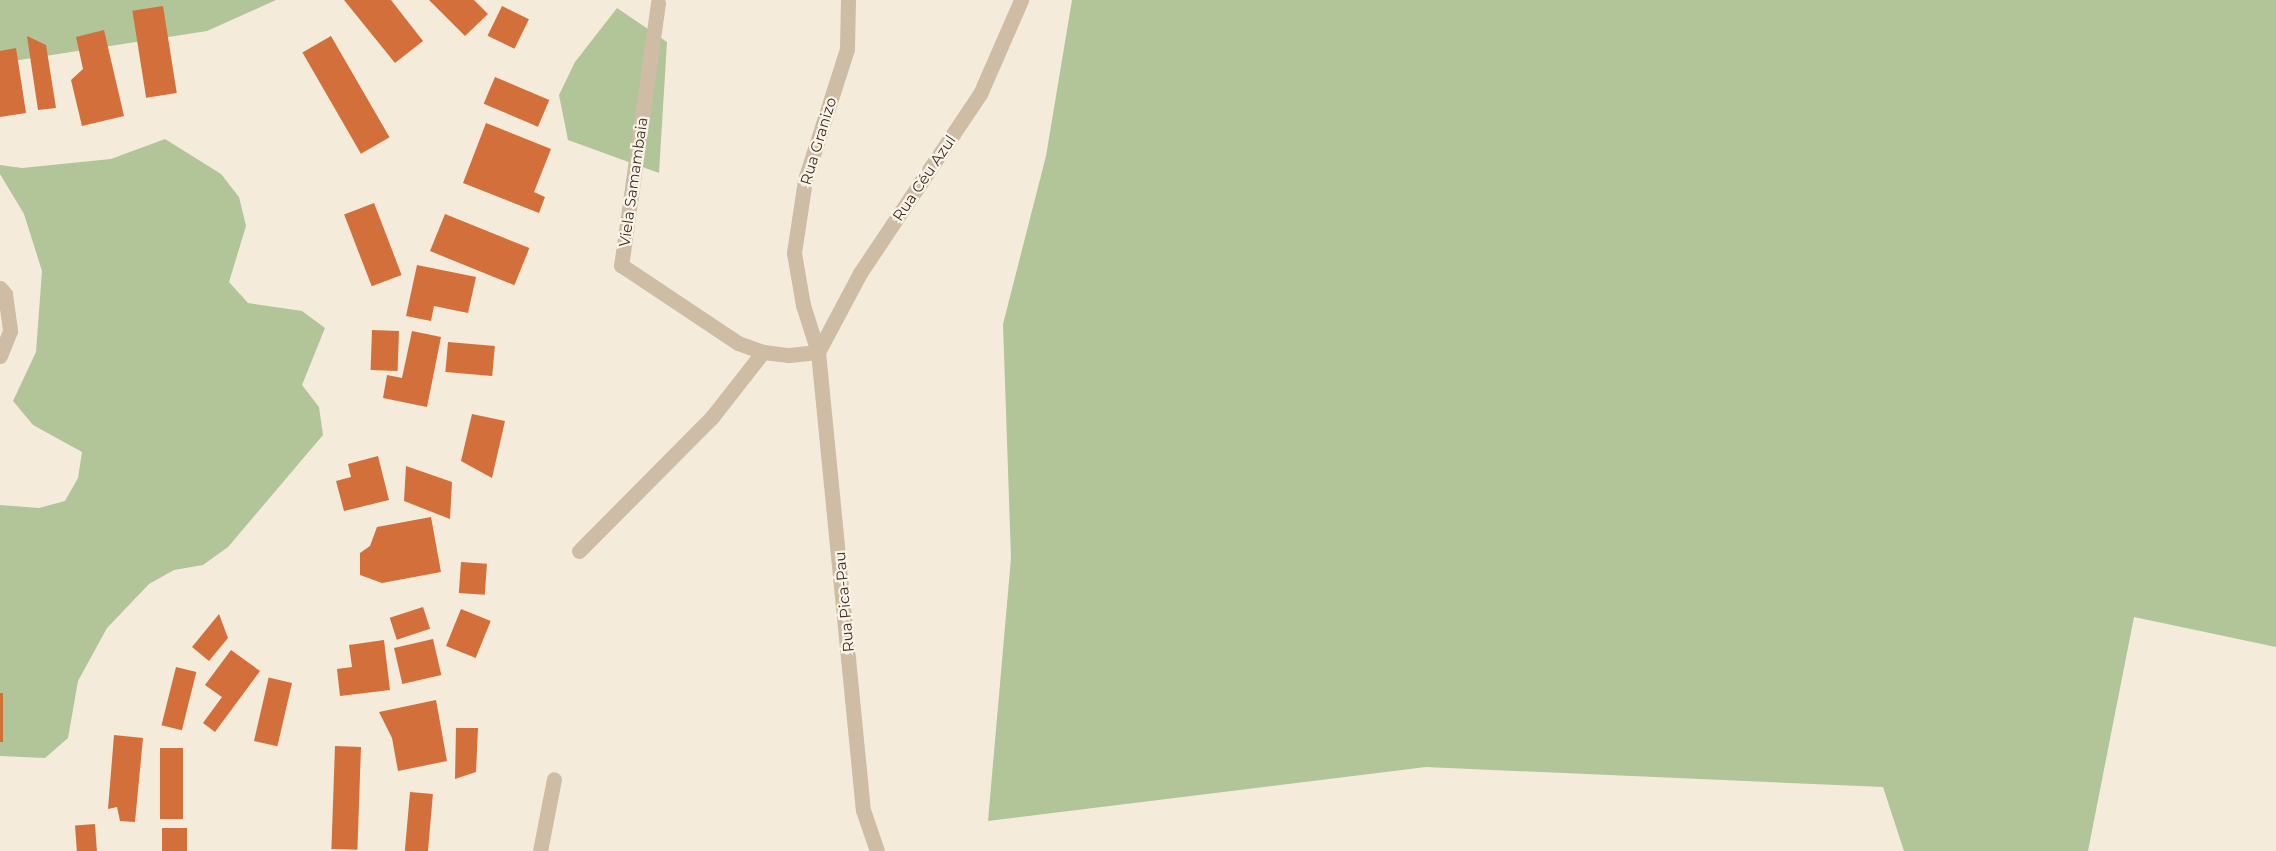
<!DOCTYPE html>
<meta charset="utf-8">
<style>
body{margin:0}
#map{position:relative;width:2276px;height:851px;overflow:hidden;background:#f4ebda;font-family:Montserrat,sans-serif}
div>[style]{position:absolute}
.green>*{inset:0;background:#b1c598}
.building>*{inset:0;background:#d26f3a;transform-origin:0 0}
.minor>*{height:15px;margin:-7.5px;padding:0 7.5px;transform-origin:7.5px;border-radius:7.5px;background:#cebca5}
span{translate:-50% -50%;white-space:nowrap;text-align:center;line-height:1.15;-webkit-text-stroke:4.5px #fbf4e7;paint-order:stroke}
.street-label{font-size:15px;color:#392e27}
</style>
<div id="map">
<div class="green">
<i style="clip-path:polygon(0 0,276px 0,207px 31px,0 63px)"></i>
<i style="clip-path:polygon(1072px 0,2276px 0,2276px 647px,2134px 617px,2088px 851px,1904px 851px,1883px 787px,1426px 767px,988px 821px,1011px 558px,1003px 324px,1046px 156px)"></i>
<i style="clip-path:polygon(617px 8px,667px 42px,659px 173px,568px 140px,559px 95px,575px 62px)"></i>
<i style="clip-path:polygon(165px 139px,221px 174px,239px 197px,246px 226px,229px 282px,248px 303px,302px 311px,325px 328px,302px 385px,319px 407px,323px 435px,228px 547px,203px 565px,174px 570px,149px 584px,107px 628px,78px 681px,68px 738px,45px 758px,0 756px,0 505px,39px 508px,65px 501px,78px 478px,82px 452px,33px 425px,13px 401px,36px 352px,42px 271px,24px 214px,0 174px,0 165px,22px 168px,111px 159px)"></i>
</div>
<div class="building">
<i style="clip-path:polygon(344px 0,391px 0,423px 41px,395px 63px)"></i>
<i style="clip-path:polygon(429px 0,474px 0,488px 14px,465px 36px)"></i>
<i style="left:163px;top:6px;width:88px;height:31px;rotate:81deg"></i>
<i style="left:502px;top:6px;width:30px;height:33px;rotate:26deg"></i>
<i style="clip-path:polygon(104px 30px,124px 116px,82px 126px,71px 80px,83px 69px,76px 37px)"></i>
<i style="clip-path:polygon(27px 36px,46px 45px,56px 108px,38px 110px)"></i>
<i style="left:331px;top:36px;width:117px;height:33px;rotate:60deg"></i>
<i style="clip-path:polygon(16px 48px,26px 113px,0 117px,0 51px)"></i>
<i style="left:495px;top:77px;width:59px;height:29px;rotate:23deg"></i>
<i style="clip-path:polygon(486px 123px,551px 149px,534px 192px,545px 197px,539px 213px,463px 183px)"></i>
<i style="left:374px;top:203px;width:77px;height:32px;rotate:69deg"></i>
<i style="left:445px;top:214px;width:91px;height:40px;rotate:22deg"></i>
<i style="clip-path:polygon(417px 265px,476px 277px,468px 313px,434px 306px,431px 321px,406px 316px)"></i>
<i style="left:372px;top:330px;width:27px;height:40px;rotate:2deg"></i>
<i style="clip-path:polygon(412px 331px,441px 337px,427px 407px,383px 398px,387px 375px,402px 378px)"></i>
<i style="left:448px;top:342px;width:47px;height:30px;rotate:5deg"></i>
<i style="clip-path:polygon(472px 414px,505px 421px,492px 478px,461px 461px)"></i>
<i style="clip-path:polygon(378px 456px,389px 500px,344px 511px,336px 481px,351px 477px,348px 464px)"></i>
<i style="clip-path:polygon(406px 466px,452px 482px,450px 519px,404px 501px)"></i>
<i style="clip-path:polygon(431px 517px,441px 572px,382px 583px,360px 575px,360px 553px,370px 546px,377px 527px)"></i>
<i style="left:461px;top:562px;width:26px;height:31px;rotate:4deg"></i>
<i style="left:423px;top:607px;width:23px;height:35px;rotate:72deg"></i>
<i style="left:461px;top:609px;width:32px;height:40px;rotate:22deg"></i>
<i style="clip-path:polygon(219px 614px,228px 638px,209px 661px,192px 647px)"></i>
<i style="left:433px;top:639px;width:37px;height:40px;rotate:77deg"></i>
<i style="clip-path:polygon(384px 640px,390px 690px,340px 696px,337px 669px,352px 667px,349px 645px)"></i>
<i style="clip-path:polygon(231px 650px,260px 671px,215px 732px,203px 723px,222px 697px,205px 685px)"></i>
<i style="left:176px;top:667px;width:21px;height:60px;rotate:14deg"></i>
<i style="left:292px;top:683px;width:65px;height:24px;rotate:103deg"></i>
<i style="left:0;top:693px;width:3px;height:49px"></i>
<i style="clip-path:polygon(436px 700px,447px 761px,398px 771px,392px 738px,379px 712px)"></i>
<i style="clip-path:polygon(456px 728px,478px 728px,476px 772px,455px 779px)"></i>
<i style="clip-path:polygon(114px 735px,143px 738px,135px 822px,120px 821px,117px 807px,108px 809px)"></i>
<i style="left:335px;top:746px;width:26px;height:103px;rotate:2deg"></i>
<i style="left:160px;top:748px;width:23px;height:71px"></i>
<i style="left:410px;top:792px;width:23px;height:59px;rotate:5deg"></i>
<i style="left:95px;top:824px;width:27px;height:20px;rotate:86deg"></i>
<i style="left:187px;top:828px;width:23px;height:25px;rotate:90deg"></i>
</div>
<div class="minor">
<i style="left:848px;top:0;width:49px;rotate:91.2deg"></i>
<i style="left:847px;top:49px;width:138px;rotate:107.8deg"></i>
<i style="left:805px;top:180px;width:74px;rotate:98.6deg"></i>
<i style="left:794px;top:253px;width:53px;rotate:80.2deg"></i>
<i style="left:803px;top:305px;width:49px;rotate:72.3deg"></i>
<i style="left:818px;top:352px;width:460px;rotate:84.4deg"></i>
<i style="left:863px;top:810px;width:43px;rotate:71.1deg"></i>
<i style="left:658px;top:3px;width:265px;rotate:98deg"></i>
<i style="left:621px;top:265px;width:141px;rotate:33.7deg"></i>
<i style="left:738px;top:343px;width:27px;rotate:20deg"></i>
<i style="left:763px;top:352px;width:26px;rotate:7deg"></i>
<i style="left:789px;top:355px;width:29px;rotate:-6deg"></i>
<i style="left:0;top:288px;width:8px;rotate:50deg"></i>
<i style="left:5px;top:294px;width:37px;rotate:82deg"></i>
<i style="left:10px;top:331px;width:27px;rotate:112deg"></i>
<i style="left:818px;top:352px;width:89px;rotate:-62deg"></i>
<i style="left:860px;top:273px;width:216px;rotate:-56.2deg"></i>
<i style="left:980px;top:94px;width:103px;rotate:-66.4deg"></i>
<i style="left:579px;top:551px;width:189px;rotate:-45.2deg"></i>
<i style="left:712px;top:417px;width:83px;rotate:-51.9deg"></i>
<i style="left:540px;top:851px;width:73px;rotate:-79deg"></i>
</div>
<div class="street-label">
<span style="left:818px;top:141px;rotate:-73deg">Rua Granizo</span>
<span style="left:924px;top:178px;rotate:-56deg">Rua Céu Azul</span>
<span style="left:633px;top:182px;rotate:-82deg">Viela Samambaia</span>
<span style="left:844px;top:602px;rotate:-95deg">Rua Pica-Pau</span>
</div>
</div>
